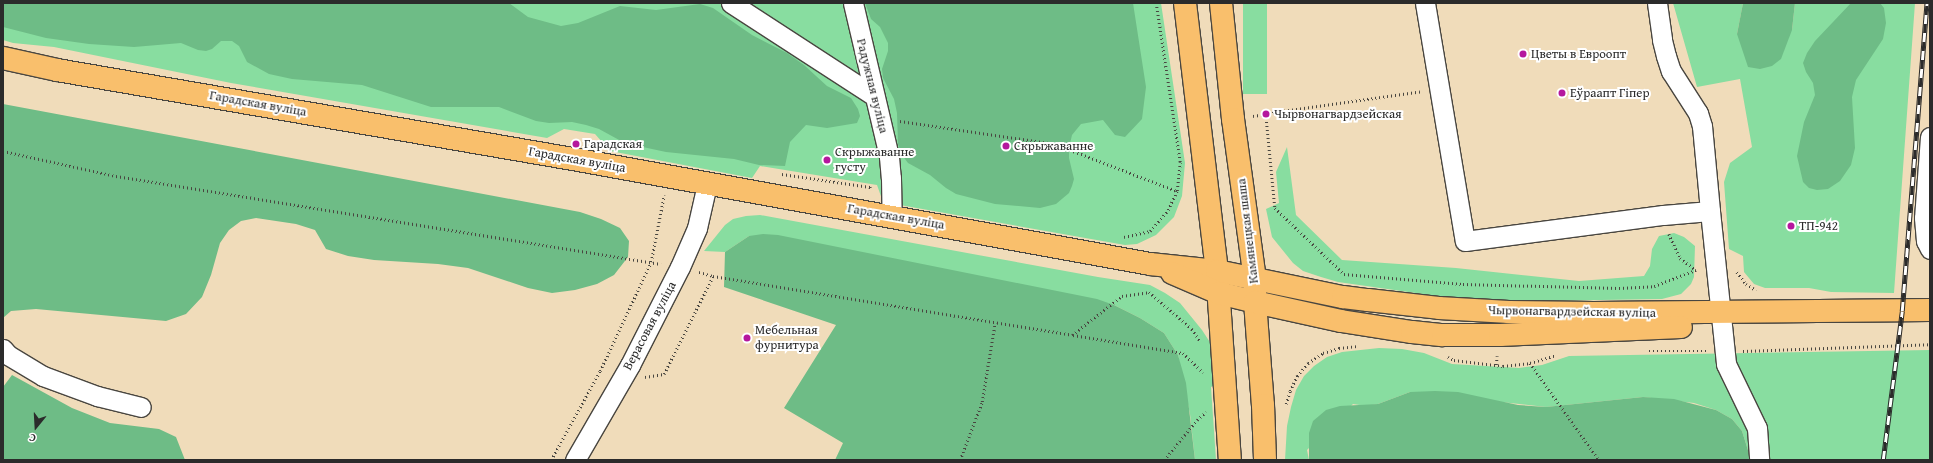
<!DOCTYPE html>
<meta charset="utf-8">
<style>
body{margin:0}
#map{position:relative;width:1933px;height:463px;overflow:hidden;background:#f0dcba;font-family:"Gentium Book Plus",serif}
div>[style]{position:absolute}
.green>*{inset:0;background:#88dda0;transform-origin:0 0}
.forest>*{inset:0;background:#6ebc86}
.path>*{height:2.5px;margin-top:-1.25px;transform-origin:0;background:repeating-linear-gradient(90deg,#494640 0 1px,transparent 0 4px)}
.roads{filter:drop-shadow(1px 0 #494640) drop-shadow(-1px 0 #494640) drop-shadow(0 1px #494640) drop-shadow(0 -1px #494640)}
.minor>*{height:19px;margin:-9.5px;padding:0 9.5px;transform-origin:9.5px;border-radius:9.5px;background:#fff}
.major>*{height:22px;margin:-11px;padding:0 11px;transform-origin:11px;border-radius:11px;background:#f9bf6c}
.rail>*{height:4.5px;margin-top:-2.25px;transform-origin:0;background:repeating-linear-gradient(90deg,#fff 0 9px,#2b2b2b 0 18px);box-sizing:border-box;border-block:1px solid #2b2b2b}
.dots>*{width:11px;height:11px;translate:-50% -50%;box-sizing:border-box;border:2px solid #fff;border-radius:50%}
span{translate:-50% -50%;white-space:nowrap;text-align:center;line-height:1.15;-webkit-text-stroke:4px #fff;paint-order:stroke}
.poi-label{font-size:13px;color:#2b2b2b}
.left{translate:0 -50%;text-align:left}
.street-label{font-size:13px;color:#2b2b2b}
.frame{position:absolute;inset:0;border:4px solid #2b2b2b;pointer-events:none}
.north{position:absolute;left:16px;top:407px;width:40px;height:40px;-webkit-text-stroke:3px #fff;paint-order:stroke;rotate:198deg;font-size:11px;font-weight:700;line-height:16px;text-align:center;color:#2b2b2b}
.north::after{content:'';display:block;margin:auto;width:14px;height:18px;background:#2b2b2b;clip-path:polygon(50% 0,100% 100%,50% 72%,0 100%)}
</style>
<div id="map">
<div class="green">
<i style="clip-path:polygon(3px 3px,1161px 3px,1185px 163px,1182px 196px,1174px 217px,1156px 235px,1137px 244px,1125px 245px,883px 202px,877px 185px,760px 166px,752px 178px,610px 151px,595px 134px,564px 129px,547px 138px,231px 83px,54px 47px,13px 43px,3px 40px)"></i>
<i style="left:1243px;top:3px;width:24px;height:91px"></i>
<i style="clip-path:polygon(1673px 3px,1743px 3px,1737px 34px,1792px 30px,1795px 3px,1915px 3px,1894px 293px,1831px 292px,1809px 288px,1765px 288px,1754px 284px,1744px 272px,1743px 256px,1729px 249px,1724px 182px,1730px 163px,1752px 147px,1740px 79px,1697px 87px)"></i>
<i style="clip-path:polygon(1287px 147px,1296px 215px,1342px 260px,1456px 268px,1579px 281px,1644px 276px,1650px 266px,1652px 249px,1659px 236px,1674px 233px,1684px 237px,1695px 246px,1694px 277px,1691px 284px,1681px 294px,1662px 299px,1479px 302px,1338px 282px,1321px 277px,1303px 271px,1293px 263px,1272px 237px,1266px 209px,1279px 203px,1276px 172px)"></i>
<i style="clip-path:polygon(760px 215px,1098px 277px,1150px 285px,1165px 293px,1180px 303px,1202px 330px,1213px 347px,1219px 383px,1211px 387px,1216px 460px,1195px 460px,1190px 414px,1178px 355px,1164px 333px,1140px 318px,1114px 305px,749px 236px,725px 252px,704px 251px,725px 225px,733px 219px,746px 216px)"></i>
<i style="clip-path:polygon(1379px 348px,1402px 349px,1424px 353px,1452px 364px,1519px 368px,1542px 365px,1569px 356px,1930px 350px,1930px 460px,1751px 460px,1742px 431px,1732px 419px,1716px 410px,1694px 403px,1643px 397px,1546px 407px,1410px 392px,1378px 404px,1366px 406px,1353px 404px,1307px 450px,1309px 460px,1285px 460px,1287px 426px,1291px 407px,1296px 390px,1304px 376px,1314px 366px,1327px 357px,1342px 352px)"></i>
</div>
<div class="forest">
<i style="clip-path:polygon(3px 3px,509px 3px,528px 17px,561px 26px,578px 23px,620px 6px,656px 10px,700px 4px,713px 8px,752px 35px,787px 53px,804px 65px,827px 86px,851px 98px,858px 109px,860px 116px,857px 123px,827px 128px,806px 125px,790px 142px,785px 166px,759px 165px,734px 159px,666px 152px,638px 146px,621px 141px,599px 129px,586px 125px,572px 122px,549px 123px,536px 121px,499px 107px,431px 107px,362px 85px,292px 79px,269px 74px,247px 62px,239px 46px,232px 41px,221px 41px,212px 49px,206px 51px,198px 50px,181px 43px,134px 47px,89px 44px,46px 38px,3px 27px)"></i>
<i style="clip-path:polygon(865px 3px,1133px 3px,1146px 87px,1142px 119px,1125px 137px,1115px 135px,1103px 120px,1081px 124px,1072px 135px,1069px 148px,1069px 158px,1074px 179px,1072px 186px,1069px 193px,1056px 204px,1040px 208px,995px 204px,956px 194px,946px 188px,930px 175px,908px 163px,902px 155px,898px 144px,897px 113px,894px 99px,883px 78px,882px 69px,888px 51px,888px 43px,880px 27px,871px 19px)"></i>
<i style="clip-path:polygon(1743px 3px,1795px 3px,1792px 30px,1781px 59px,1772px 66px,1760px 69px,1748px 67px,1737px 34px)"></i>
<i style="clip-path:polygon(1851px 3px,1880px 3px,1884px 8px,1886px 23px,1883px 39px,1856px 80px,1852px 97px,1855px 148px,1851px 165px,1840px 181px,1828px 189px,1817px 190px,1809px 188px,1803px 182px,1797px 156px,1804px 122px,1815px 95px,1813px 83px,1806px 72px,1803px 63px,1807px 53px,1815px 41px)"></i>
<i style="clip-path:polygon(3px 104px,580px 212px,601px 219px,620px 228px,629px 241px,628px 257px,614px 275px,597px 284px,575px 290px,552px 293px,528px 288px,468px 268px,438px 264px,374px 260px,348px 256px,326px 249px,315px 230px,296px 224px,256px 218px,241px 221px,229px 230px,220px 243px,211px 275px,202px 297px,186px 314px,166px 321px,36px 309px,11px 311px,3px 318px)"></i>
<i style="clip-path:polygon(763px 234px,778px 235px,1097px 299px,1114px 305px,1140px 318px,1164px 333px,1178px 355px,1186px 383px,1195px 460px,835px 460px,843px 443px,784px 408px,836px 325px,724px 287px,725px 252px,749px 236px)"></i>
<i style="clip-path:polygon(12px 375px,72px 408px,110px 423px,159px 429px,176px 437px,185px 460px,3px 460px,3px 387px)"></i>
<i style="clip-path:polygon(1435px 391px,1458px 392px,1518px 405px,1546px 407px,1643px 397px,1674px 399px,1716px 410px,1732px 419px,1742px 431px,1751px 460px,1309px 460px,1309px 433px,1313px 421px,1326px 410px,1340px 406px,1378px 404px,1410px 392px)"></i>
</div>
<div class="path">
<i style="left:1420px;top:92px;width:156px;rotate:171.9deg"></i>
<i style="left:1266px;top:114px;width:94px;rotate:84.5deg"></i>
<i style="left:1275px;top:208px;width:95px;rotate:43.7deg"></i>
<i style="left:1344px;top:274px;width:119px;rotate:4.8deg"></i>
<i style="left:1463px;top:284px;width:156px;rotate:1.5deg"></i>
<i style="left:1619px;top:288px;width:35px;rotate:-3deg"></i>
<i style="left:1654px;top:286px;width:45px;rotate:-20.9deg"></i>
<i style="left:1253px;top:116px;width:13px;rotate:-9deg"></i>
<i style="left:900px;top:121px;width:157px;rotate:8.4deg"></i>
<i style="left:1055px;top:144px;width:131px;rotate:21.1deg"></i>
<i style="left:3px;top:151px;width:116px;rotate:12.5deg"></i>
<i style="left:116px;top:176px;width:552px;rotate:9.17deg"></i>
<i style="left:782px;top:174px;width:89px;rotate:8.4deg"></i>
<i style="left:870px;top:187px;width:2px;rotate:63deg"></i>
<i style="left:1669px;top:234px;width:26px;rotate:65deg"></i>
<i style="left:1680px;top:258px;width:20px;rotate:37deg"></i>
<i style="left:1124px;top:237px;width:27px;rotate:-13deg"></i>
<i style="left:1150px;top:231px;width:28px;rotate:-49deg"></i>
<i style="left:1168px;top:210px;width:21px;rotate:-65deg"></i>
<i style="left:1177px;top:191px;width:29px;rotate:-84deg"></i>
<i style="left:1180px;top:162px;width:161px;rotate:-98.6deg"></i>
<i style="left:699px;top:272px;width:15px;rotate:16deg"></i>
<i style="left:713px;top:276px;width:364px;rotate:9.3deg"></i>
<i style="left:1072px;top:335px;width:63px;rotate:-38deg"></i>
<i style="left:1122px;top:296px;width:27px;rotate:-8deg"></i>
<i style="left:1149px;top:292px;width:57px;rotate:40.7deg"></i>
<i style="left:1192px;top:329px;width:14px;rotate:56deg"></i>
<i style="left:1737px;top:272px;width:15px;rotate:53deg"></i>
<i style="left:1746px;top:284px;width:12px;rotate:31deg"></i>
<i style="left:1073px;top:335px;width:111px;rotate:9.3deg"></i>
<i style="left:1183px;top:353px;width:28px;rotate:44deg"></i>
<i style="left:1649px;top:351px;width:57px"></i>
<i style="left:1743px;top:351px;width:187px;rotate:-2.1deg"></i>
<i style="left:1448px;top:357px;width:7px;rotate:27deg"></i>
<i style="left:1454px;top:360px;width:49px;rotate:7deg"></i>
<i style="left:1503px;top:366px;width:27px;rotate:-6deg"></i>
<i style="left:1530px;top:363px;width:27px;rotate:-17deg"></i>
<i style="left:1530px;top:363px;width:119px;rotate:54.6deg"></i>
<i style="left:1496px;top:365px;width:9px;rotate:-84deg"></i>
<i style="left:645px;top:377px;width:19px;rotate:-9deg"></i>
<i style="left:664px;top:374px;width:110px;rotate:-63.4deg"></i>
<i style="left:1286px;top:404px;width:14px;rotate:-73deg"></i>
<i style="left:1290px;top:391px;width:17px;rotate:-65deg"></i>
<i style="left:1297px;top:376px;width:17px;rotate:-50deg"></i>
<i style="left:1308px;top:363px;width:18px;rotate:-34deg"></i>
<i style="left:1323px;top:353px;width:17px;rotate:-17deg"></i>
<i style="left:1339px;top:348px;width:18px;rotate:-6deg"></i>
<i style="left:551px;top:460px;width:102px;rotate:-61.2deg"></i>
<i style="left:600px;top:371px;width:120px;rotate:-64.9deg"></i>
<i style="left:651px;top:262px;width:68px;rotate:-79deg"></i>
<i style="left:960px;top:460px;width:62px;rotate:-69.2deg"></i>
<i style="left:982px;top:402px;width:80px;rotate:-80.7deg"></i>
<i style="left:1164px;top:460px;width:52px;rotate:-50.5deg"></i>
<i style="left:1197px;top:420px;width:12px;rotate:-42deg"></i>
</div>
<div class="roads">
<div class="minor">
<i style="left:731px;top:3px;width:171px;rotate:33deg"></i>
<i style="left:853px;top:3px;width:158px;rotate:76.8deg"></i>
<i style="left:889px;top:157px;width:21px;rotate:85deg"></i>
<i style="left:891px;top:178px;width:39px;rotate:89deg"></i>
<i style="left:1425px;top:3px;width:241px;rotate:80.5deg"></i>
<i style="left:1465px;top:241px;width:200px;rotate:-7.5deg"></i>
<i style="left:1663px;top:215px;width:47px;rotate:-4.9deg"></i>
<i style="left:1710px;top:211px;width:154px;rotate:84deg"></i>
<i style="left:1726px;top:364px;width:71px;rotate:64.2deg"></i>
<i style="left:1757px;top:428px;width:32px;rotate:86deg"></i>
<i style="left:1657px;top:3px;width:37px;rotate:82deg"></i>
<i style="left:1662px;top:40px;width:16px;rotate:76deg"></i>
<i style="left:1666px;top:56px;width:16px;rotate:72deg"></i>
<i style="left:1671px;top:71px;width:50px;rotate:57.3deg"></i>
<i style="left:1698px;top:113px;width:14px;rotate:73deg"></i>
<i style="left:1702px;top:126px;width:85px;rotate:84.6deg"></i>
<i style="left:1930px;top:137px;width:81px;rotate:94.2deg"></i>
<i style="left:1924px;top:218px;width:23px;rotate:85deg"></i>
<i style="left:1926px;top:241px;width:9px;rotate:63deg"></i>
<i style="left:3px;top:349px;width:8px;rotate:50deg"></i>
<i style="left:8px;top:355px;width:41px;rotate:31deg"></i>
<i style="left:43px;top:376px;width:58px;rotate:20.3deg"></i>
<i style="left:97px;top:396px;width:45px;rotate:14deg"></i>
<i style="left:575px;top:460px;width:110px;rotate:-59.9deg"></i>
<i style="left:630px;top:365px;width:110px;rotate:-63deg"></i>
<i style="left:680px;top:267px;width:43px;rotate:-66.4deg"></i>
<i style="left:697px;top:228px;width:45px;rotate:-77.2deg"></i>
</div>
<div class="major">
<i style="left:1185px;top:3px;width:270px;rotate:83.2deg"></i>
<i style="left:1217px;top:271px;width:189px;rotate:86.1deg"></i>
<i style="left:1221px;top:3px;width:117px;rotate:84.1deg"></i>
<i style="left:1233px;top:119px;width:162px;rotate:82.2deg"></i>
<i style="left:1255px;top:279px;width:23px;rotate:90deg"></i>
<i style="left:1255px;top:302px;width:103px;rotate:85.6deg"></i>
<i style="left:1263px;top:405px;width:55px;rotate:87.9deg"></i>
<i style="left:3px;top:58px;width:55px;rotate:12.5deg"></i>
<i style="left:57px;top:70px;width:524px;rotate:9.79deg"></i>
<i style="left:573px;top:159px;width:586px;rotate:10.31deg"></i>
<i style="left:1150px;top:264px;width:67px;rotate:6deg"></i>
<i style="left:1217px;top:271px;width:129px;rotate:11.7deg"></i>
<i style="left:1343px;top:297px;width:25px;rotate:7deg"></i>
<i style="left:1368px;top:300px;width:71px;rotate:6.4deg"></i>
<i style="left:1439px;top:308px;width:70px;rotate:3.3deg"></i>
<i style="left:1509px;top:312px;width:85px;rotate:0.7deg"></i>
<i style="left:1594px;top:313px;width:336px;rotate:-0.5deg"></i>
<i style="left:1172px;top:273px;width:51px;rotate:23.1deg"></i>
<i style="left:1219px;top:293px;width:37px;rotate:14deg"></i>
<i style="left:1255px;top:302px;width:88px;rotate:12.5deg"></i>
<i style="left:1341px;top:321px;width:72px;rotate:8.8deg"></i>
<i style="left:1412px;top:332px;width:31px;rotate:6deg"></i>
<i style="left:1443px;top:335px;width:57px"></i>
<i style="left:1500px;top:335px;width:181px;rotate:-2.5deg"></i>
</div>
</div>
<div class="rail">
<i style="left:1883px;top:460px;width:150px;rotate:-82.7deg"></i>
<i style="left:1902px;top:311px;width:309px;rotate:-85.4deg"></i>
</div>
<div class="dots">
<i style="left:1523px;top:54px;background:#b5179e"></i>
<i style="left:1562px;top:93px;background:#b5179e"></i>
<i style="left:1266px;top:114px;background:#b5179e"></i>
<i style="left:576px;top:144px;background:#b5179e"></i>
<i style="left:1006px;top:146px;background:#b5179e"></i>
<i style="left:827px;top:160px;background:#b5179e"></i>
<i style="left:1791px;top:226px;background:#b5179e"></i>
<i style="left:747px;top:338px;background:#b5179e"></i>
</div>
<div class="poi-label">
<span class="left" style="left:1531px;top:54px">Цветы в Евроопт</span>
<span class="left" style="left:1570px;top:93px">Еўраапт Гіпер</span>
<span class="left" style="left:1274px;top:114px">Чырвонагвардзейская</span>
<span class="left" style="left:584px;top:144px">Гарадская</span>
<span class="left" style="left:1014px;top:146px">Скрыжаванне</span>
<span class="left" style="left:835px;top:160px">Скрыжаванне<br>густу</span>
<span class="left" style="left:1799px;top:226px">ТП-942</span>
<span class="left" style="left:755px;top:338px">Мебельная<br>фурнитура</span>
</div>
<div class="street-label">
<span style="left:872px;top:86px;rotate:76deg">Радужная вуліца</span>
<span style="left:258px;top:104px;rotate:10deg">Гарадская вуліца</span>
<span style="left:577px;top:160px;rotate:10deg">Гарадская вуліца</span>
<span style="left:896px;top:217px;rotate:10deg">Гарадская вуліца</span>
<span style="left:1248px;top:231px;rotate:-97deg">Камянецкая шаша</span>
<span style="left:1572px;top:312px;rotate:1deg">Чырвонагвардзейская вуліца</span>
<span style="left:650px;top:326px;rotate:-62deg">Верасовая вуліца</span>
</div>
<div class="frame"></div>
<div class="north">С</div>
</div>
